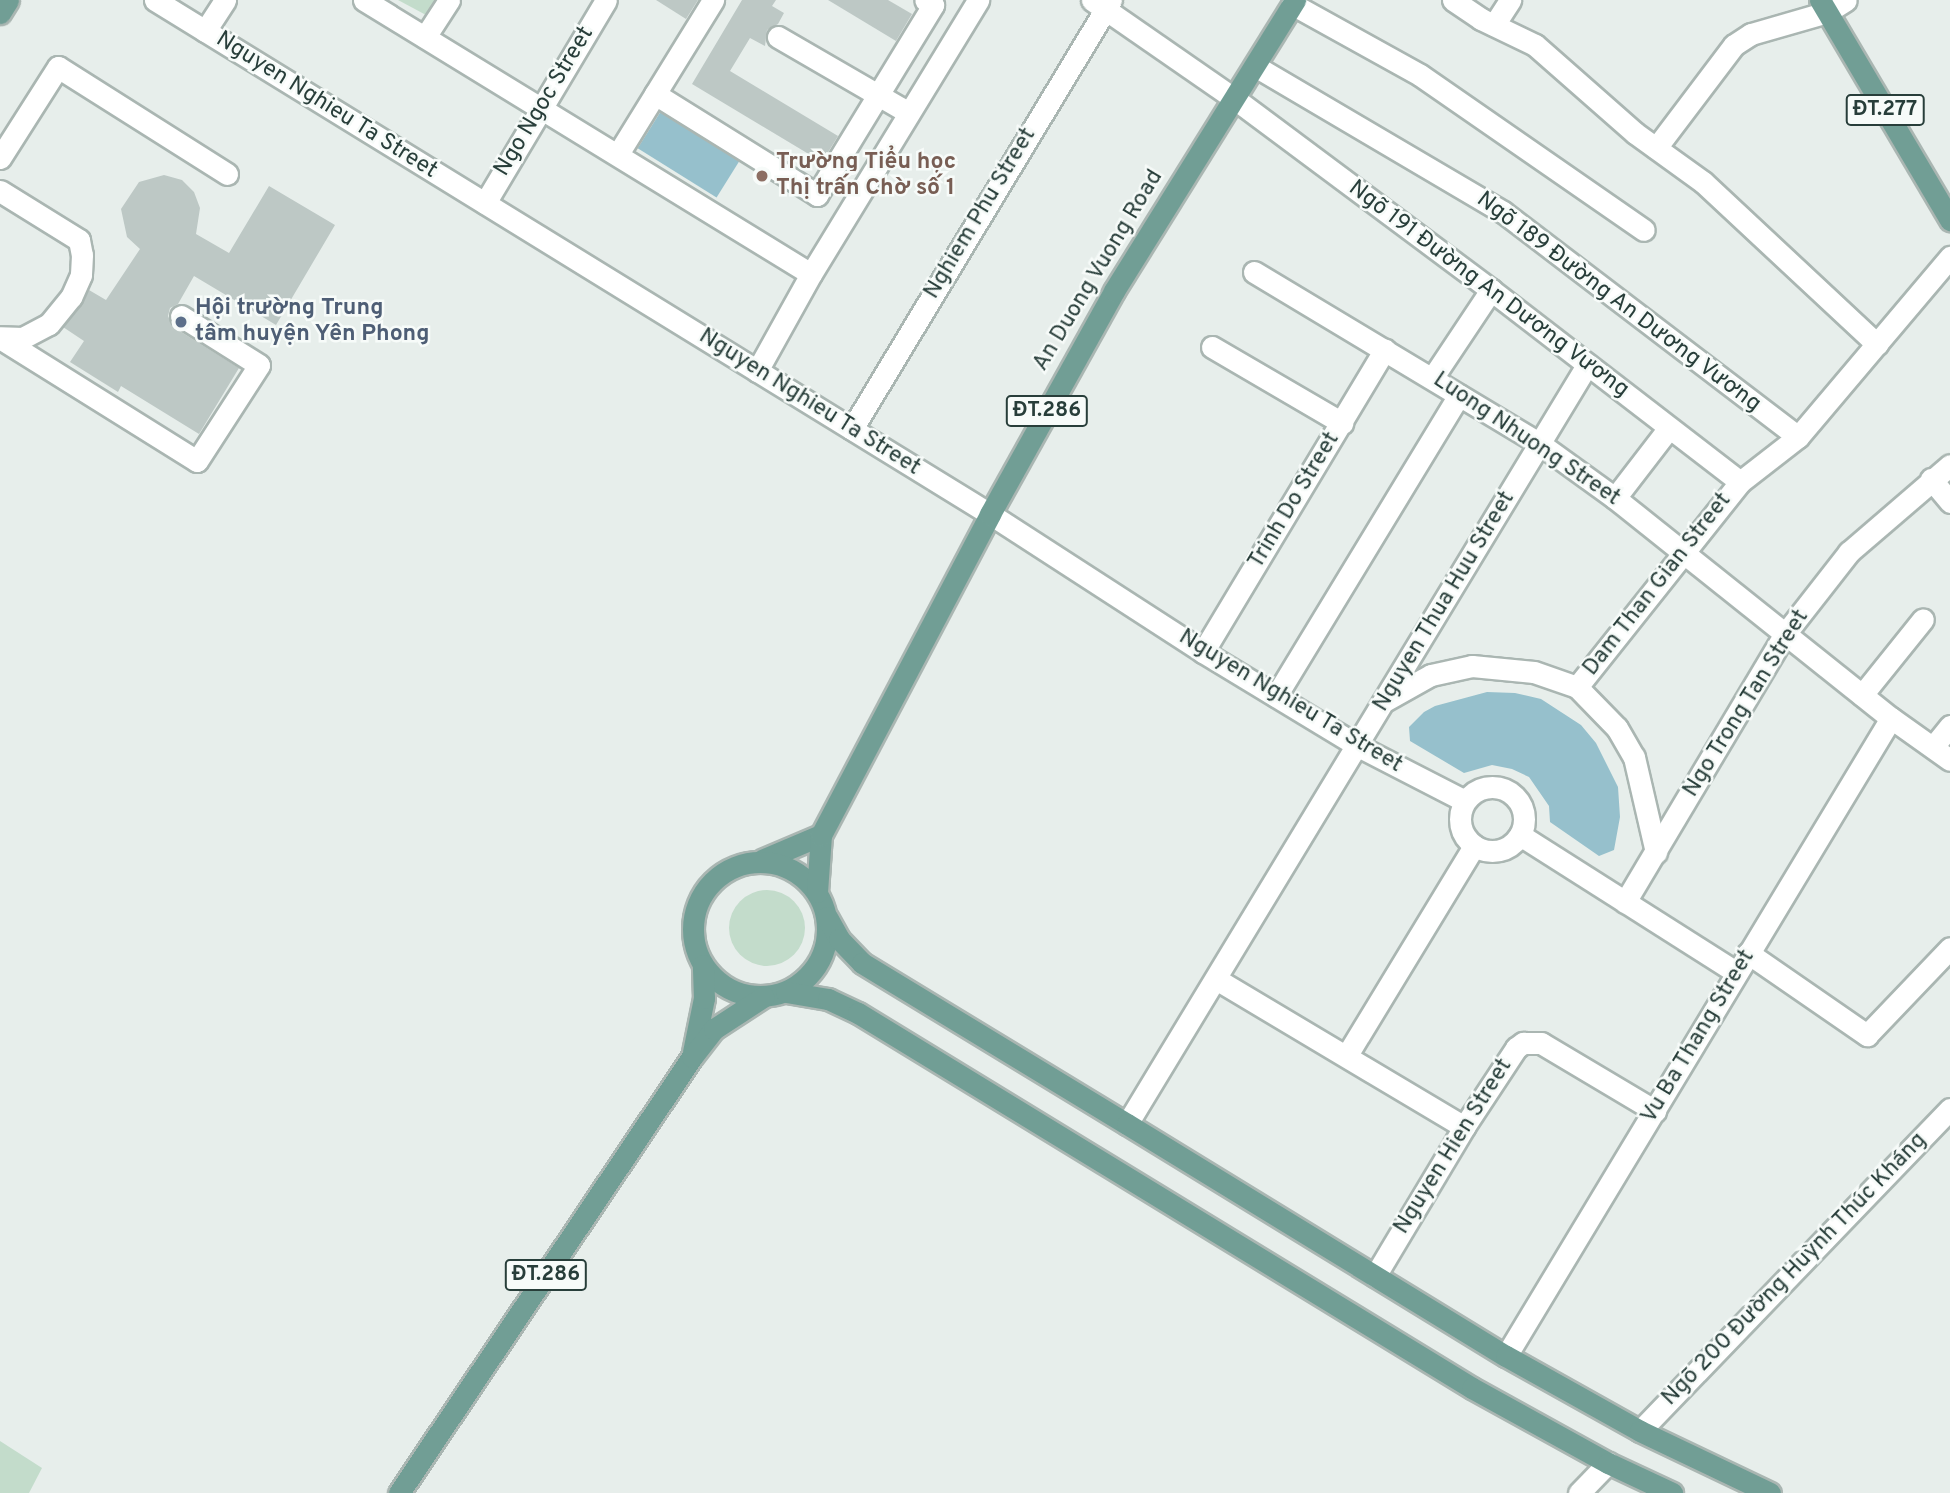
<!DOCTYPE html>
<meta charset="utf-8">
<style>
body{margin:0}
#map{position:relative;width:1950px;height:1493px;overflow:hidden;background:#e7eeeb;font-family:Overpass,sans-serif}
div>[style]{position:absolute}
.green>*{inset:0;background:#c3dccb}
.round{border-radius:50%}
.water>*{inset:0;background:#96c0cc;transform-origin:0 0}
.building>*{inset:0;background:#bdc8c5}
.roads{filter:drop-shadow(2px 0 #aab6b2) drop-shadow(-2px 0 #aab6b2) drop-shadow(0 2px #aab6b2) drop-shadow(0 -2px #aab6b2)}
.minor>*{height:21px;margin:-10.5px;padding:0 10.5px;transform-origin:10.5px;border-radius:10.5px;background:#fff}
.minor>.ring{margin:-10.5px;padding:0;box-sizing:content-box;background:none;border:21px solid #fff;border-radius:50%}
.major>*{height:21px;margin:-10.5px;padding:0 10.5px;transform-origin:10.5px;border-radius:10.5px;background:#719e95}
.major>.ring{margin:-10.5px;padding:0;box-sizing:content-box;background:none;border:21px solid #719e95;border-radius:50%}
.dots>*{width:19px;height:19px;translate:-50% -50%;box-sizing:border-box;border:4px solid #f7fbf9;border-radius:50%}
span{translate:-50% -50%;white-space:nowrap;text-align:center;line-height:1.15;-webkit-text-stroke:5px #f7fbf9;paint-order:stroke}
.shield-label span{padding:2px 5px;background:#f7fbf9;border:2px solid;border-radius:5px;-webkit-text-stroke-width:0}
.shield-label{font-size:21px;color:#283e3a;font-weight:700}
.street-label{font-size:23px;color:#283e3a}
.education-label{font-size:23px;color:#785e54;font-weight:700}
.left{translate:0 -50%;text-align:left}
.service-label{font-size:23px;color:#4e5e75;font-weight:700}
</style>
<div id="map">
<div class="green">
<i style="clip-path:polygon(398px 0,440px 0,426px 15px)"></i>
<i class="round" style="left:729px;top:890px;width:76px;height:76px"></i>
<i style="clip-path:polygon(0 1441px,42px 1468px,29px 1493px,0 1493px)"></i>
</div>
<div class="water">
<i style="left:661px;top:111px;width:93px;height:44px;rotate:32deg"></i>
<i style="clip-path:polygon(1487px 692px,1515px 693px,1541px 699px,1581px 725px,1596px 743px,1618px 787px,1620px 817px,1614px 850px,1599px 856px,1550px 822px,1549px 806px,1529px 777px,1512px 769px,1492px 765px,1464px 773px,1410px 741px,1409px 727px,1424px 712px,1435px 706px)"></i>
</div>
<div class="building">
<i style="clip-path:polygon(656px 0,698px 0,686px 19px)"></i>
<i style="clip-path:polygon(742px 0,776px 0,772px 6px,784px 13px,778px 24px,767px 30px,765px 46px,750px 38px,730px 71px,838px 136px,822px 162px,692px 84px)"></i>
<i style="clip-path:polygon(828px 0,888px 0,912px 14px,896px 41px)"></i>
<i style="clip-path:polygon(164px 175px,182px 180px,194px 192px,200px 208px,196px 234px,229px 253px,269px 186px,335px 225px,276px 325px,194px 276px,178px 304px,170px 308px,168px 316px,173px 327px,239px 368px,199px 434px,121px 386px,118px 392px,70px 362px,84px 341px,63px 327px,81px 305px,89px 290px,106px 300px,140px 249px,127px 237px,121px 209px,139px 182px)"></i>
</div>
<div class="roads">
<div class="minor">
<i style="left:155px;top:0;width:981px;rotate:31.62deg"></i>
<i style="left:990px;top:514px;width:254px;rotate:32.9deg"></i>
<i style="left:1203px;top:652px;width:181px;rotate:31.2deg"></i>
<i style="left:1358px;top:746px;width:120px;rotate:27.2deg"></i>
<i style="left:364px;top:0;width:524px;rotate:31.51deg"></i>
<i style="left:1092px;top:0;width:174px;rotate:34.7deg"></i>
<i style="left:1235px;top:99px;width:319px;rotate:36.7deg"></i>
<i style="left:1491px;top:290px;width:314px;rotate:37.6deg"></i>
<i style="left:1453px;top:0;width:34px;rotate:34deg"></i>
<i style="left:1481px;top:19px;width:60px;rotate:25.7deg"></i>
<i style="left:1535px;top:45px;width:133px;rotate:41.3deg"></i>
<i style="left:1635px;top:133px;width:84px;rotate:35.8deg"></i>
<i style="left:1703px;top:182px;width:238px;rotate:43deg"></i>
<i style="left:1292px;top:4px;width:146px;rotate:29deg"></i>
<i style="left:1420px;top:75px;width:272px;rotate:34.7deg"></i>
<i style="left:1494px;top:25px;width:30px;rotate:-57deg"></i>
<i style="left:205px;top:31px;width:37px;rotate:-57deg"></i>
<i style="left:425px;top:37px;width:44px;rotate:-57deg"></i>
<i style="left:778px;top:37px;width:151px;rotate:30.1deg"></i>
<i style="left:1255px;top:66px;width:288px;rotate:30.5deg"></i>
<i style="left:1503px;top:212px;width:371px;rotate:37.3deg"></i>
<i style="left:655px;top:94px;width:191px;rotate:31.9deg"></i>
<i style="left:817px;top:195px;width:223px;rotate:-58.6deg"></i>
<i style="left:933px;top:5px;width:9px;rotate:-148deg"></i>
<i style="left:1656px;top:148px;width:129px;rotate:-52.9deg"></i>
<i style="left:1734px;top:45px;width:20px;rotate:-33deg"></i>
<i style="left:1751px;top:34px;width:79px;rotate:-16.1deg"></i>
<i style="left:1827px;top:12px;width:22px;rotate:-32deg"></i>
<i style="left:618px;top:154px;width:181px;rotate:-58.3deg"></i>
<i style="left:0;top:158px;width:108px;rotate:-57.5deg"></i>
<i style="left:58px;top:67px;width:200px;rotate:32.3deg"></i>
<i style="left:0;top:191px;width:93px;rotate:31.8deg"></i>
<i style="left:79px;top:240px;width:15px;rotate:79deg"></i>
<i style="left:82px;top:255px;width:20px;rotate:93deg"></i>
<i style="left:81px;top:275px;width:24px;rotate:114deg"></i>
<i style="left:71px;top:297px;width:35px;rotate:129deg"></i>
<i style="left:49px;top:324px;width:30px;rotate:152deg"></i>
<i style="left:23px;top:338px;width:23px;rotate:-178deg"></i>
<i style="left:485px;top:203px;width:236px;rotate:-59.2deg"></i>
<i style="left:1254px;top:272px;width:334px;rotate:31deg"></i>
<i style="left:1540px;top:444px;width:92px;rotate:35.8deg"></i>
<i style="left:1615px;top:498px;width:353px;rotate:38.6deg"></i>
<i style="left:1891px;top:718px;width:72px;rotate:35.4deg"></i>
<i style="left:0;top:338px;width:232px;rotate:32deg"></i>
<i style="left:197px;top:461px;width:114px;rotate:-57.1deg"></i>
<i style="left:259px;top:365px;width:92px;rotate:-147.9deg"></i>
<i style="left:1212px;top:347px;width:151px;rotate:30.3deg"></i>
<i style="left:757px;top:371px;width:111px;rotate:-60.9deg"></i>
<i style="left:811px;top:274px;width:321px;rotate:-58.6deg"></i>
<i style="left:1433px;top:377px;width:105px;rotate:-56.3deg"></i>
<i style="left:852px;top:429px;width:501px;rotate:-58.88deg"></i>
<i style="left:1931px;top:479px;width:30px;rotate:50deg"></i>
<i style="left:1615px;top:498px;width:88px;rotate:-52.4deg"></i>
<i style="left:1203px;top:652px;width:353px;rotate:-59deg"></i>
<i style="left:1577px;top:687px;width:262px;rotate:-51.5deg"></i>
<i style="left:1740px;top:482px;width:73px;rotate:-37.8deg"></i>
<i style="left:1798px;top:437px;width:236px;rotate:-49.8deg"></i>
<i style="left:1862px;top:695px;width:97px;rotate:-51.2deg"></i>
<i style="left:1276px;top:696px;width:352px;rotate:-58.7deg"></i>
<i style="left:1386px;top:700px;width:51px;rotate:-29.1deg"></i>
<i style="left:1431px;top:675px;width:42px;rotate:-12.4deg"></i>
<i style="left:1472px;top:666px;width:62px;rotate:5.5deg"></i>
<i style="left:1534px;top:672px;width:46px;rotate:19.2deg"></i>
<i style="left:1577px;top:687px;width:57px;rotate:45.7deg"></i>
<i style="left:1617px;top:728px;width:34px;rotate:60deg"></i>
<i style="left:1634px;top:757px;width:98px;rotate:77deg"></i>
<i style="left:1933px;top:747px;width:27px;rotate:-51deg"></i>
<i class="ring" style="left:1460px;top:787px;width:43px;height:43px"></i>
<i style="left:1520px;top:835px;width:256px;rotate:32.4deg"></i>
<i style="left:1625px;top:902px;width:312px;rotate:-59.2deg"></i>
<i style="left:1785px;top:634px;width:104px;rotate:-52deg"></i>
<i style="left:1849px;top:552px;width:133px;rotate:-40.7deg"></i>
<i style="left:1748px;top:953px;width:145px;rotate:34.6deg"></i>
<i style="left:1867px;top:1035px;width:120px;rotate:-46.3deg"></i>
<i style="left:1216px;top:979px;width:289px;rotate:30.8deg"></i>
<i style="left:1347px;top:1055px;width:245px;rotate:-58.7deg"></i>
<i style="left:1127px;top:1124px;width:888px;rotate:-58.78deg"></i>
<i style="left:1375px;top:1276px;width:174px;rotate:-59.1deg"></i>
<i style="left:1464px;top:1127px;width:95px;rotate:-56.6deg"></i>
<i style="left:1516px;top:1048px;width:9px;rotate:-36deg"></i>
<i style="left:1523px;top:1043px;width:18px"></i>
<i style="left:1541px;top:1043px;width:133px;rotate:30.8deg"></i>
<i style="left:1506px;top:1356px;width:745px;rotate:-58.89deg"></i>
<i style="left:1640px;top:1431px;width:447px;rotate:-46.1deg"></i>
<i style="left:1579px;top:1493px;width:42px;rotate:-46deg"></i>
</div>
<div class="major">
<i style="left:1820px;top:0;width:256px;rotate:59.4deg"></i>
<i style="left:0;top:13px;width:15px;rotate:-58deg"></i>
<i style="left:762px;top:860px;width:64px;rotate:-23deg"></i>
<i class="ring" style="left:693px;top:862px;width:113px;height:113px"></i>
<i style="left:817px;top:892px;width:57px;rotate:-86deg"></i>
<i style="left:821px;top:835px;width:363px;rotate:-62.2deg"></i>
<i style="left:990px;top:514px;width:255px;rotate:-60.9deg"></i>
<i style="left:1114px;top:291px;width:343px;rotate:-58.1deg"></i>
<i style="left:827px;top:917px;width:25px;rotate:61deg"></i>
<i style="left:839px;top:939px;width:33px;rotate:46deg"></i>
<i style="left:862px;top:963px;width:310px;rotate:31.3deg"></i>
<i style="left:1127px;top:1124px;width:444px;rotate:31.5deg"></i>
<i style="left:1506px;top:1356px;width:154px;rotate:29.2deg"></i>
<i style="left:1640px;top:1431px;width:144px;rotate:25.5deg"></i>
<i style="left:786px;top:992px;width:43px;rotate:9.5deg"></i>
<i style="left:828px;top:999px;width:33px;rotate:25deg"></i>
<i style="left:858px;top:1013px;width:719px;rotate:31.41deg"></i>
<i style="left:1472px;top:1388px;width:155px;rotate:28.9deg"></i>
<i style="left:1608px;top:1463px;width:71px;rotate:25.1deg"></i>
<i style="left:693px;top:1052px;width:55px;rotate:-78.5deg"></i>
<i style="left:704px;top:998px;width:33px;rotate:-92deg"></i>
<i style="left:399px;top:1493px;width:525px;rotate:-56.1deg"></i>
<i style="left:692px;top:1057px;width:36px;rotate:-52deg"></i>
<i style="left:714px;top:1029px;width:59px;rotate:-33.1deg"></i>
</div>
</div>
<div class="dots">
<i style="left:762px;top:176px;background:#8d6e63"></i>
<i style="left:181px;top:322px;background:#5c6f8a"></i>
</div>
<div class="shield-label">
<span style="left:1885px;top:110px">ĐT.277</span>
<span style="left:1047px;top:411px">ĐT.286</span>
<span style="left:546px;top:1275px">ĐT.286</span>
</div>
<div class="street-label">
<span style="left:545px;top:102px;rotate:-59deg">Ngo Ngoc Street</span>
<span style="left:326px;top:106px;rotate:32deg">Nguyen Nghieu Ta Street</span>
<span style="left:981px;top:214px;rotate:-59deg">Nghiem Phu Street</span>
<span style="left:1099px;top:271px;rotate:-59deg">An Duong Vuong Road</span>
<span style="left:1488px;top:290px;rotate:37deg">Ngõ 191 Đường An Dương Vương</span>
<span style="left:1618px;top:303px;rotate:37deg">Ngõ 189 Đường An Dương Vương</span>
<span style="left:809px;top:403px;rotate:32deg">Nguyen Nghieu Ta Street</span>
<span style="left:1526px;top:440px;rotate:34deg">Luong Nhuong Street</span>
<span style="left:1295px;top:501px;rotate:-59deg">Trinh Do Street</span>
<span style="left:1658px;top:585px;rotate:-52deg">Dam Than Gian Street</span>
<span style="left:1445px;top:602px;rotate:-59deg">Nguyen Thua Huu Street</span>
<span style="left:1290px;top:702px;rotate:31deg">Nguyen Nghieu Ta Street</span>
<span style="left:1747px;top:704px;rotate:-58deg">Ngo Trong Tan Street</span>
<span style="left:1699px;top:1037px;rotate:-59deg">Vu Ba Thang Street</span>
<span style="left:1454px;top:1147px;rotate:-58deg">Nguyen Hien Street</span>
<span style="left:1795px;top:1270px;rotate:-46deg">Ngõ 200 Đường Huỳnh Thúc Kháng</span>
</div>
<div class="education-label">
<span class="left" style="left:776px;top:176px">Trường Tiểu học<br>Thị trấn Chờ số 1</span>
</div>
<div class="service-label">
<span class="left" style="left:195px;top:322px">Hội trường Trung<br>tâm huyện Yên Phong</span>
</div>
</div>
